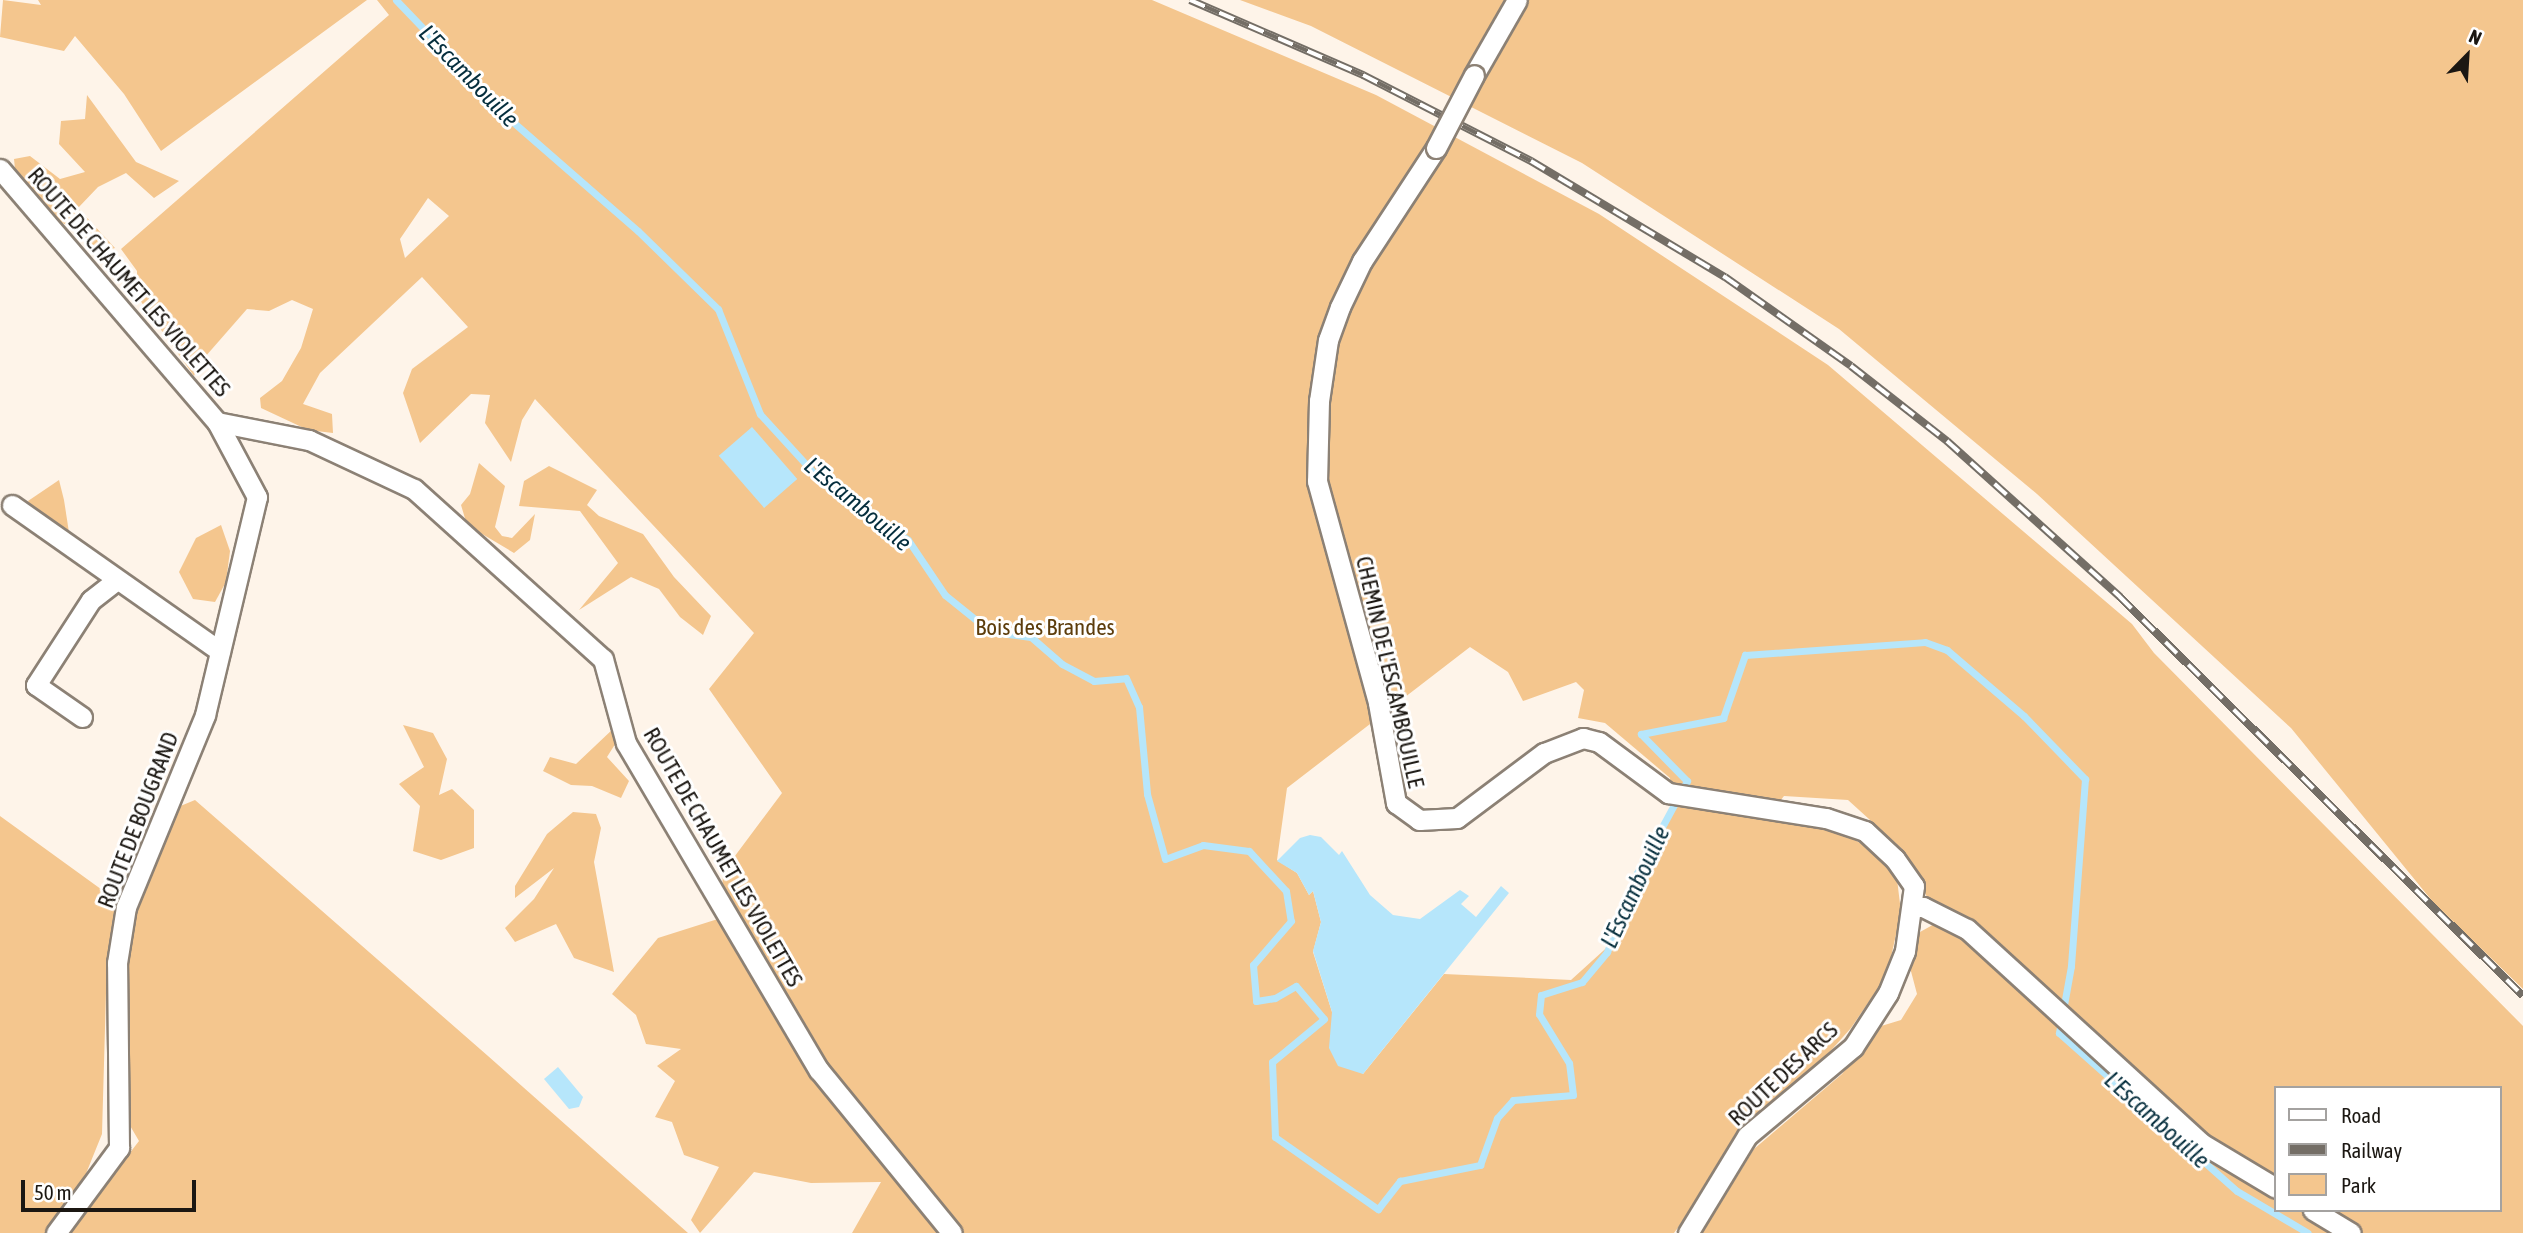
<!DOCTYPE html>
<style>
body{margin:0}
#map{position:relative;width:2523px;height:1233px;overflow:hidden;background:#fef4e9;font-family:"Asap Condensed",sans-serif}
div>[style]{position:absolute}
.green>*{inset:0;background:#f4c68e}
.water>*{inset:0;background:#b6e6fb;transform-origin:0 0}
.stream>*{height:7px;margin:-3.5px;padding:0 3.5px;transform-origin:3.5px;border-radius:3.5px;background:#b6e6fb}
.roads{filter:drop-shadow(2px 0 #8c8175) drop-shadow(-2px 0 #8c8175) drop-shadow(0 2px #8c8175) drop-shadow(0 -2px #8c8175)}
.street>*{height:19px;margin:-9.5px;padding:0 9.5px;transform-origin:9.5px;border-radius:9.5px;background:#fff}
.rail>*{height:8px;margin-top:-4px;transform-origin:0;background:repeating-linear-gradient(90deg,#fff 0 16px,#746e66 0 32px);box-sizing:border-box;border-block:2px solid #746e66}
.bridges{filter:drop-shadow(2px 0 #8c8175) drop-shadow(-2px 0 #8c8175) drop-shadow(0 2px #8c8175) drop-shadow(0 -2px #8c8175)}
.street-bridge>*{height:19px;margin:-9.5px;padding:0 9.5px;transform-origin:9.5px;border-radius:9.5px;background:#fff}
span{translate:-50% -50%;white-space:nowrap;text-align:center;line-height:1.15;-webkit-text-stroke:6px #fff;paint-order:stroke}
.street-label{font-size:23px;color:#1b1712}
.park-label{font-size:23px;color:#5d3d0c}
.water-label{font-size:24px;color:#052e3d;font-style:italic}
.legend{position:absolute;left:2274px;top:1086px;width:228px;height:126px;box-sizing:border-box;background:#fff;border:2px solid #a4a2a0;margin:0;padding:9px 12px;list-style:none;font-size:21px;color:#1b1712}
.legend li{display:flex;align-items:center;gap:14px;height:35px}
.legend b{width:35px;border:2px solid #a4a2a0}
.north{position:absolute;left:2432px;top:21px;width:70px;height:70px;-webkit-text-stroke:5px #fff;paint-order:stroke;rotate:24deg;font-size:19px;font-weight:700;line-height:28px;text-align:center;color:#1b1712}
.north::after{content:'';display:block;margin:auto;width:24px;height:32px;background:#1b1712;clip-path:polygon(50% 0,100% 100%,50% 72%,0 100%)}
.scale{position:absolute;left:21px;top:1180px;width:175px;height:32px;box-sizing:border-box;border:4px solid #1b1712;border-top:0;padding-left:9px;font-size:21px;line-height:24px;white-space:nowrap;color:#1b1712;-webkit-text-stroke:5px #fff;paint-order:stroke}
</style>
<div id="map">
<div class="green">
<i style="clip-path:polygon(3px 0,41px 5px,38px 0,367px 0,161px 151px,124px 94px,75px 36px,64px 51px,0 37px)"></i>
<i style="clip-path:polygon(evenodd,377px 0,1152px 0,1376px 95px,1599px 214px,1828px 365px,2132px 624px,2154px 653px,2523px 1026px,2523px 1233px,1702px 1233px,1754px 1149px,1842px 1074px,1878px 1027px,1901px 1020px,1917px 994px,1908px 960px,1920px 932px,1938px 922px,1973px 924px,1927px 897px,1902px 849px,1848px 800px,1784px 796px,1769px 815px,1829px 827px,1878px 852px,1897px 879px,1901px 912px,1887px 975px,1851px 1028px,1699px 1198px,1674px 1233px,852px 1233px,881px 1182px,811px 1183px,754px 1172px,700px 1233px,691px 1220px,719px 1167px,684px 1155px,672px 1122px,655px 1117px,675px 1081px,657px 1066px,681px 1049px,646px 1044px,636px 1015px,612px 994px,658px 938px,721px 918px,723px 872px,782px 793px,709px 689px,754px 633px,535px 399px,522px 420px,511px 462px,485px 423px,490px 395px,471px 394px,420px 443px,403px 393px,412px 369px,468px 327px,422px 277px,320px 373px,303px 404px,332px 414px,333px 433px,308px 430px,261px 408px,260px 398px,282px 381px,301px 348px,313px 309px,292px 300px,269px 311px,247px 309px,198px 365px,194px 376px,137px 296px,137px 271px,121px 249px,389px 15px,377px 0,428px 198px,449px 216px,405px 258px,400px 239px,428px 198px,377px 0,1470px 647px,1508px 672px,1523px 701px,1576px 682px,1584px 690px,1578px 718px,1605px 723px,1670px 778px,1672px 803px,1624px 932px,1571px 980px,1444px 974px,1363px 1074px,1332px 1012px,1313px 952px,1321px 922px,1313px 891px,1309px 895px,1297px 873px,1277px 860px,1287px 788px,1470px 647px,377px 0,2276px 1088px,2500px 1088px,2500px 1210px,2276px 1210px,2276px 1088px)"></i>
<i style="clip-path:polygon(1240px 0,2523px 0,2523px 989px,2433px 902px,2291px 728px,2037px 494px,1839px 329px,1582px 163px,1311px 26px)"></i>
<i style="clip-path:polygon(87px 95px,136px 162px,179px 181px,154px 198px,126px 173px,98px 187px,78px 208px,115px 248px,100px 252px,79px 232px,57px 220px,15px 169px,14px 159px,30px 156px,60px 179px,85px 172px,59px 144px,61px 121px,85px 119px)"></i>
<i style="clip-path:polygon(479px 463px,505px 486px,495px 527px,502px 536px,512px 538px,535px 514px,530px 540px,514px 553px,467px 525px,461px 505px,470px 494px)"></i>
<i style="clip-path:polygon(549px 466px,597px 490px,587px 505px,599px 516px,643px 534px,674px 577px,711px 616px,703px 635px,680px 617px,659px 589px,631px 577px,579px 610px,618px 563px,580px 511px,519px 506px,524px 481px)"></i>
<i style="clip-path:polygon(59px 480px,64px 500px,70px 539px,31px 509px,28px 501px)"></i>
<i style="clip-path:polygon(221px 525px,230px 551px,226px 582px,215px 602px,193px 599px,179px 572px,196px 538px)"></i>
<i style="clip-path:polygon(403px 725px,433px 733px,447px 759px,439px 795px,452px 789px,474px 810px,474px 848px,441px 860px,413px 851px,420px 806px,399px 784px,424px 767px)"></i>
<i style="clip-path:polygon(614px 728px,619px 738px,607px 757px,629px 781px,621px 798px,592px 786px,571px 785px,543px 771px,550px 757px,576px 764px)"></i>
<i style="clip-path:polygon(195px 800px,488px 1056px,688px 1233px,68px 1233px,139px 1141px,122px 1112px,124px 959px,134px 909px,166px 822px,178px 807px)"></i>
<i style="clip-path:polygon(573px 812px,596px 814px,601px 828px,594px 862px,614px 972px,574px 958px,556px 924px,515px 942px,505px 928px,534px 899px,554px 868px,515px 898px,515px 886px,547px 834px)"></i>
<i style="clip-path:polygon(0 816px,116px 900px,107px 958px,102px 1134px,83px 1181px,53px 1233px,0 1233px)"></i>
</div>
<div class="water">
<i style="left:752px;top:427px;width:69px;height:44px;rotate:49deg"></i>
<i style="clip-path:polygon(1310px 835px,1321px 837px,1339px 855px,1342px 851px,1370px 895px,1393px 915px,1420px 919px,1460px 890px,1469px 896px,1461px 904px,1476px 917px,1501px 886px,1509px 893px,1363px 1074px,1338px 1066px,1329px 1048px,1332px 1012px,1313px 951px,1321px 922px,1313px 891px,1309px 895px,1297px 873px,1277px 861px,1300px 838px)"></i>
<i style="clip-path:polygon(558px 1067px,583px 1097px,579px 1107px,569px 1109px,544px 1079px)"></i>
</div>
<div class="stream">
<i style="left:396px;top:0;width:169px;rotate:46.2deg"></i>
<i style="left:513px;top:122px;width:166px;rotate:41.1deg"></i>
<i style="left:638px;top:231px;width:112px;rotate:44.3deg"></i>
<i style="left:718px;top:309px;width:113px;rotate:68.2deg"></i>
<i style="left:760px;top:414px;width:93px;rotate:47.6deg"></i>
<i style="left:823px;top:483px;width:102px;rotate:33.8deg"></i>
<i style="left:908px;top:540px;width:66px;rotate:56.1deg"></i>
<i style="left:945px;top:595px;width:59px;rotate:38.8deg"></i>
<i style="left:991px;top:632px;width:40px;rotate:7.1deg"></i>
<i style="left:1031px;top:637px;width:41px;rotate:41.1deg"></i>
<i style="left:1062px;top:664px;width:36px;rotate:28deg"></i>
<i style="left:1094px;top:681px;width:32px;rotate:-5deg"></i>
<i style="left:1126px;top:678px;width:32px;rotate:66deg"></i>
<i style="left:1139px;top:707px;width:87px;rotate:84.7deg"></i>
<i style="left:1147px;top:794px;width:67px;rotate:74.5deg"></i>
<i style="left:1165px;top:859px;width:40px;rotate:-20.2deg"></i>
<i style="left:1203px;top:845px;width:46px;rotate:7.4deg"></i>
<i style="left:1249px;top:851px;width:54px;rotate:47.2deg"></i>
<i style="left:1286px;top:891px;width:30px;rotate:81deg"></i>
<i style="left:1291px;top:921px;width:58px;rotate:130.8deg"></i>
<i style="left:1253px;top:965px;width:36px;rotate:85deg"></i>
<i style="left:1256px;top:1001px;width:19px;rotate:-9deg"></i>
<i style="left:1275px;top:998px;width:24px;rotate:-30deg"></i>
<i style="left:1296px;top:986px;width:43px;rotate:49.7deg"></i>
<i style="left:1324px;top:1019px;width:67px;rotate:140.4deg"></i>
<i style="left:1272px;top:1062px;width:75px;rotate:87.7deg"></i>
<i style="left:1275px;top:1137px;width:126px;rotate:35deg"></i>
<i style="left:1378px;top:1209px;width:36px;rotate:-52deg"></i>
<i style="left:1400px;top:1181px;width:82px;rotate:-11.3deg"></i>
<i style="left:1480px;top:1165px;width:50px;rotate:-70.1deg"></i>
<i style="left:1497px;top:1118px;width:24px;rotate:-48deg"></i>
<i style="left:1513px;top:1100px;width:60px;rotate:-4.8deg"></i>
<i style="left:1573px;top:1095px;width:32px;rotate:-97deg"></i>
<i style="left:1569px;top:1063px;width:57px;rotate:-121.5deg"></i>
<i style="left:1539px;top:1014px;width:19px;rotate:-84deg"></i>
<i style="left:1541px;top:995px;width:43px;rotate:-17.6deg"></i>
<i style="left:1582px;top:982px;width:39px;rotate:-50deg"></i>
<i style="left:1607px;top:952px;width:85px;rotate:-69.2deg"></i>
<i style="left:1637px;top:873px;width:105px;rotate:-61.5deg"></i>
<i style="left:1687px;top:781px;width:66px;rotate:-134.4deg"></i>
<i style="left:1641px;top:734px;width:84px;rotate:-11deg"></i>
<i style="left:1723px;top:718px;width:67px;rotate:-70.8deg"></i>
<i style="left:1745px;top:655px;width:180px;rotate:-4.1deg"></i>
<i style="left:1925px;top:642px;width:23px;rotate:20deg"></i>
<i style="left:1947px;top:650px;width:101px;rotate:40.6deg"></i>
<i style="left:2024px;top:716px;width:88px;rotate:45.9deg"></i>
<i style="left:2085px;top:779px;width:188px;rotate:94.3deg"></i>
<i style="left:2071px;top:966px;width:68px;rotate:100.2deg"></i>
<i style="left:2059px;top:1033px;width:238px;rotate:41.6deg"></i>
<i style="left:2237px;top:1191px;width:82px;rotate:30.6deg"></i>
</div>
<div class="roads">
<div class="street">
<i style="left:1474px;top:75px;width:86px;rotate:-60.2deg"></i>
<i style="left:1436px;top:148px;width:135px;rotate:123.2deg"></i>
<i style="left:1362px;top:261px;width:51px;rotate:115.6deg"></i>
<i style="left:1340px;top:307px;width:35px;rotate:110deg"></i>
<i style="left:1328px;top:340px;width:62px;rotate:98.4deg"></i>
<i style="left:1319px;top:401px;width:80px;rotate:91.4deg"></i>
<i style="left:1317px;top:481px;width:230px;rotate:74.6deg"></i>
<i style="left:1378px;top:703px;width:102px;rotate:79.8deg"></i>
<i style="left:1396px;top:803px;width:29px;rotate:36deg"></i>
<i style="left:1419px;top:820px;width:38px;rotate:-3deg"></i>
<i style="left:1457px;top:818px;width:109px;rotate:-36.8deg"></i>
<i style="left:1544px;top:753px;width:42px;rotate:-21deg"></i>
<i style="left:1583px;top:738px;width:16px;rotate:14deg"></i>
<i style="left:1599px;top:742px;width:86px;rotate:36.5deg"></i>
<i style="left:1668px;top:793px;width:160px;rotate:9deg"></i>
<i style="left:1826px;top:818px;width:41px;rotate:18.4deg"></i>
<i style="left:1865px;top:831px;width:41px;rotate:43deg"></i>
<i style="left:1895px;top:859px;width:33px;rotate:55deg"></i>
<i style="left:1914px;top:886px;width:66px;rotate:97.9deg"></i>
<i style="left:1905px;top:951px;width:45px;rotate:112deg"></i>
<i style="left:1888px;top:993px;width:64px;rotate:122.9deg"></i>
<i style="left:1853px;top:1047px;width:138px;rotate:140deg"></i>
<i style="left:1747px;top:1136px;width:114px;rotate:121.3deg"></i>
<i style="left:0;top:169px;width:333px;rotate:49.4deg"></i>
<i style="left:217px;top:422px;width:94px;rotate:11.1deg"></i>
<i style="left:309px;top:440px;width:116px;rotate:25deg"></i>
<i style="left:414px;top:489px;width:254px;rotate:42deg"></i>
<i style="left:603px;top:659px;width:87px;rotate:74.7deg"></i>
<i style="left:626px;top:743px;width:380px;rotate:59.5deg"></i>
<i style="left:819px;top:1070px;width:210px;rotate:50.8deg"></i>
<i style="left:12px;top:505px;width:254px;rotate:35.1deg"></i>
<i style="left:82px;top:717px;width:56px;rotate:-145.2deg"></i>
<i style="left:36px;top:685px;width:101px;rotate:-57.1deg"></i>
<i style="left:91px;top:600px;width:33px;rotate:-38deg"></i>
<i style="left:1912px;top:907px;width:11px"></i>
<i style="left:1923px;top:907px;width:49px;rotate:26.6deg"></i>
<i style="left:1967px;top:929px;width:317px;rotate:42.4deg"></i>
<i style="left:2201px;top:1143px;width:87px;rotate:31deg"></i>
<i style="left:2313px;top:1210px;width:44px;rotate:31.2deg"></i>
<i style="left:56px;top:1233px;width:106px;rotate:-53.5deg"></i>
<i style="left:119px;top:1148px;width:185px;rotate:-90.6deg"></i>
<i style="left:117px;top:963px;width:57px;rotate:-80.9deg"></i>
<i style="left:126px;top:907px;width:208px;rotate:-67.6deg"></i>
<i style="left:205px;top:715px;width:224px;rotate:-76.6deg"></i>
<i style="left:257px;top:497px;width:85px;rotate:-118.1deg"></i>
</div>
</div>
<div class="rail">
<i style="left:1190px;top:0;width:189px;rotate:23.4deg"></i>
<i style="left:1363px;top:75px;width:189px;rotate:27.1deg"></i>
<i style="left:1531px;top:161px;width:226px;rotate:30.9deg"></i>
<i style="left:1725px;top:277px;width:154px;rotate:35.2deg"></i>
<i style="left:1851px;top:366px;width:122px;rotate:38deg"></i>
<i style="left:1947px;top:441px;width:233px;rotate:42deg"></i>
<i style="left:2120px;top:597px;width:567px;rotate:44.71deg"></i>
</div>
<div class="bridges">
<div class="street-bridge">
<i style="left:1436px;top:148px;width:82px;rotate:-62.5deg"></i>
</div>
</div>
<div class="street-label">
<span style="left:129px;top:282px;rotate:49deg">ROUTE DE CHAUMET LES VIOLETTES</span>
<span style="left:1390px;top:672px;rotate:77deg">CHEMIN DE L'ESCAMBOUILLE</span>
<span style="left:138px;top:820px;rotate:-69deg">ROUTE DE BOUGRAND</span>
<span style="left:723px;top:857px;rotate:60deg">ROUTE DE CHAUMET LES VIOLETTES</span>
<span style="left:1783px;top:1074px;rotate:-43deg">ROUTE DES ARCS</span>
</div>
<div class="park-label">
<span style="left:1045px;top:627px">Bois des Brandes</span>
</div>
<div class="water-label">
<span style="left:469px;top:76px;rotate:46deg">L'Escambouille</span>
<span style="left:858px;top:504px;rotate:40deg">L'Escambouille</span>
<span style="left:1635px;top:887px;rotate:-65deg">L'Escambouille</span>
<span style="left:2157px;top:1120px;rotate:42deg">L'Escambouille</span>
</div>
<ul class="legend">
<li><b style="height:9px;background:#fff"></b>Road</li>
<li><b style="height:9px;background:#746e66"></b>Railway</li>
<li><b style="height:19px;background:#f4c68e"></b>Park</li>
</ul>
<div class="north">N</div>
<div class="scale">50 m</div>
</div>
